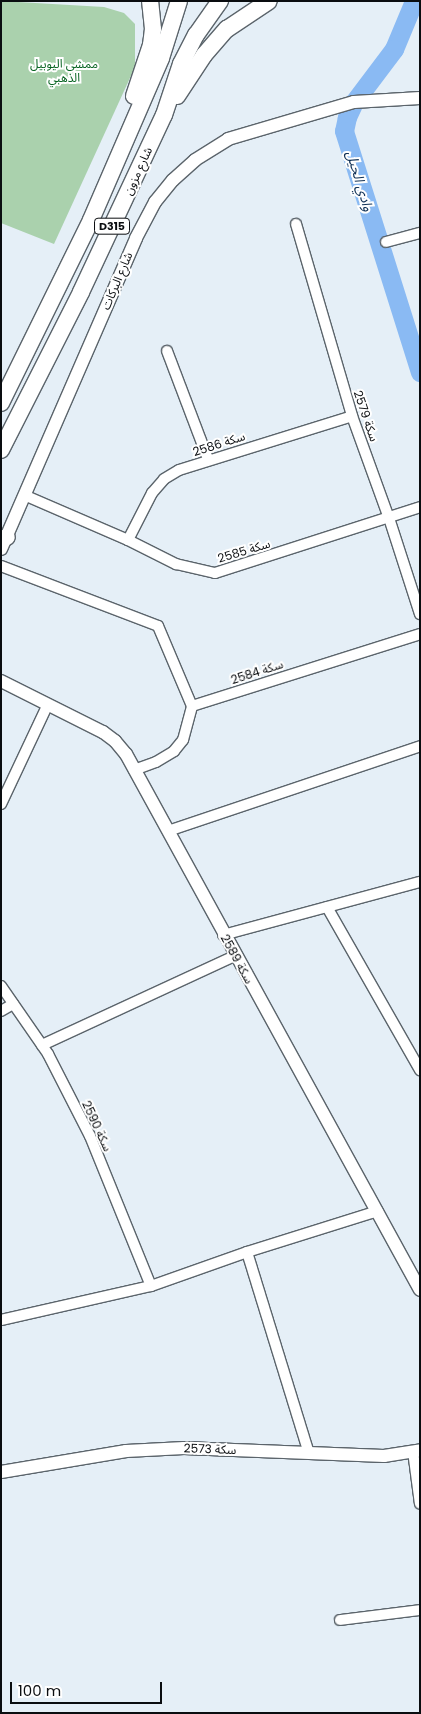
<!DOCTYPE html>
<meta charset="utf-8">
<style>
body{margin:0}
#map{position:relative;width:421px;height:1714px;overflow:hidden;background:#e5eff7;font-family:Poppins,"Noto Sans Arabic",sans-serif}
div>[style]{position:absolute}
.green>*{inset:0;background:#aad1ad}
.river>*{height:19px;margin:-9.5px;padding:0 9.5px;transform-origin:9.5px;border-radius:9.5px;background:#8abaf3}
.roads{filter:drop-shadow(1px 0 #5b646b) drop-shadow(-1px 0 #5b646b) drop-shadow(0 1px #5b646b) drop-shadow(0 -1px #5b646b)}
.minor>*{height:10px;margin:-5px;padding:0 5px;transform-origin:5px;border-radius:5px;background:#fff}
.tertiary>*{height:12px;margin:-6px;padding:0 6px;transform-origin:6px;border-radius:6px;background:#fff}
.primary>*{height:16px;margin:-8px;padding:0 8px;transform-origin:8px;border-radius:8px;background:#fff}
span{translate:-50% -50%;white-space:nowrap;text-align:center;line-height:1.15;-webkit-text-stroke:4px #fff;paint-order:stroke}
.shield-label span{padding:1px 4px;background:#fff;border:1px solid;border-radius:4px;-webkit-text-stroke-width:0}
.shield-label{font-size:11px;color:#0a0d10;font-weight:700}
.park-label{font-size:12px;color:#096523}
.street-label{font-size:12px;color:#0a0d10}
.water-label{font-size:14px;color:#0f3055;font-style:italic}
.frame{position:absolute;inset:0;border:2px solid #0a0d10;pointer-events:none}
.scale{position:absolute;left:10px;top:1682px;width:152px;height:22px;box-sizing:border-box;border:2px solid #0a0d10;border-top:0;padding-left:6px;font-size:15px;line-height:18px;white-space:nowrap;color:#0a0d10;-webkit-text-stroke:4px #fff;paint-order:stroke}
</style>
<div id="map">
<div class="green">
<i style="clip-path:polygon(1px 1px,104px 7px,124px 13px,135px 24px,135px 67px,54px 244px,1px 223px)"></i>
</div>
<div class="river">
<i style="left:414px;top:1px;width:52px;rotate:112.6deg"></i>
<i style="left:394px;top:49px;width:66px;rotate:127deg"></i>
<i style="left:354px;top:102px;width:17px;rotate:115deg"></i>
<i style="left:347px;top:117px;width:14px;rotate:102deg"></i>
<i style="left:344px;top:131px;width:253px;rotate:72.5deg"></i>
</div>
<div class="roads">
<div class="minor">
<i style="left:296px;top:224px;width:200px;rotate:73.7deg"></i>
<i style="left:352px;top:416px;width:109px;rotate:70.1deg"></i>
<i style="left:389px;top:518px;width:101px;rotate:72.1deg"></i>
<i style="left:386px;top:242px;width:35px;rotate:-15deg"></i>
<i style="left:167px;top:351px;width:116px;rotate:69.2deg"></i>
<i style="left:24px;top:495px;width:113px;rotate:23.4deg"></i>
<i style="left:128px;top:540px;width:54px;rotate:26.6deg"></i>
<i style="left:176px;top:564px;width:40px;rotate:13deg"></i>
<i style="left:215px;top:573px;width:215px;rotate:-17.8deg"></i>
<i style="left:128px;top:540px;width:53px;rotate:-62.9deg"></i>
<i style="left:152px;top:493px;width:18px;rotate:-49deg"></i>
<i style="left:164px;top:479px;width:17px;rotate:-31deg"></i>
<i style="left:179px;top:470px;width:181px;rotate:-17.3deg"></i>
<i style="left:1px;top:566px;width:168px;rotate:20.9deg"></i>
<i style="left:158px;top:626px;width:87px;rotate:67deg"></i>
<i style="left:134px;top:770px;width:23px;rotate:-20deg"></i>
<i style="left:156px;top:762px;width:21px;rotate:-31deg"></i>
<i style="left:174px;top:751px;width:14px;rotate:-51deg"></i>
<i style="left:183px;top:740px;width:35px;rotate:-75deg"></i>
<i style="left:192px;top:706px;width:239px;rotate:-17.5deg"></i>
<i style="left:1px;top:804px;width:110px;rotate:-64.8deg"></i>
<i style="left:168px;top:831px;width:266px;rotate:-18.6deg"></i>
<i style="left:327px;top:907px;width:188px;rotate:60.3deg"></i>
<i style="left:223px;top:935px;width:204px;rotate:-15.1deg"></i>
<i style="left:1px;top:986px;width:83px;rotate:55.3deg"></i>
<i style="left:48px;top:1054px;width:92px;rotate:62.9deg"></i>
<i style="left:90px;top:1136px;width:162px;rotate:67.9deg"></i>
<i style="left:1px;top:1011px;width:14px;rotate:-30deg"></i>
<i style="left:42px;top:1045px;width:213px;rotate:-24.8deg"></i>
<i style="left:247px;top:1252px;width:210px;rotate:72.9deg"></i>
<i style="left:1px;top:1320px;width:154px;rotate:-12.8deg"></i>
<i style="left:151px;top:1286px;width:102px;rotate:-19.5deg"></i>
<i style="left:247px;top:1252px;width:137px;rotate:-17.4deg"></i>
<i style="left:413px;top:1451px;width:53px;rotate:82.5deg"></i>
<i style="left:340px;top:1620px;width:81px;rotate:-7.1deg"></i>
</div>
<div class="tertiary">
<i style="left:1px;top:549px;width:339px;rotate:-66.5deg"></i>
<i style="left:136px;top:238px;width:41px;rotate:-62.2deg"></i>
<i style="left:155px;top:202px;width:28px;rotate:-51deg"></i>
<i style="left:173px;top:180px;width:30px;rotate:-42deg"></i>
<i style="left:195px;top:160px;width:39px;rotate:-32deg"></i>
<i style="left:228px;top:139px;width:131px;rotate:-16.4deg"></i>
<i style="left:354px;top:102px;width:66px;rotate:-3.5deg"></i>
<i style="left:1px;top:681px;width:114px;rotate:26.6deg"></i>
<i style="left:103px;top:732px;width:15px;rotate:37deg"></i>
<i style="left:115px;top:741px;width:17px;rotate:50deg"></i>
<i style="left:126px;top:754px;width:611px;rotate:61.25deg"></i>
<i style="left:1px;top:1472px;width:127px;rotate:-9.5deg"></i>
<i style="left:126px;top:1451px;width:58px;rotate:-3deg"></i>
<i style="left:184px;top:1448px;width:200px;rotate:2.3deg"></i>
<i style="left:384px;top:1456px;width:36px;rotate:-9deg"></i>
</div>
<div class="primary">
<i style="left:134px;top:96px;width:54px;rotate:-71.6deg"></i>
<i style="left:151px;top:45px;width:16px;rotate:-83deg"></i>
<i style="left:153px;top:29px;width:28px;rotate:-96deg"></i>
<i style="left:177px;top:96px;width:49px;rotate:-56.6deg"></i>
<i style="left:204px;top:55px;width:35px;rotate:-49deg"></i>
<i style="left:227px;top:29px;width:50px;rotate:-33.7deg"></i>
<i style="left:1px;top:403px;width:204px;rotate:-63.8deg"></i>
<i style="left:91px;top:220px;width:176px;rotate:-66.6deg"></i>
<i style="left:161px;top:58px;width:60px;rotate:-72.5deg"></i>
<i style="left:1px;top:450px;width:177px;rotate:-63.1deg"></i>
<i style="left:81px;top:292px;width:195px;rotate:-64.9deg"></i>
<i style="left:164px;top:115px;width:54px;rotate:-71.6deg"></i>
<i style="left:181px;top:64px;width:33px;rotate:-63deg"></i>
<i style="left:196px;top:35px;width:42px;rotate:-54.8deg"></i>
<i style="left:1px;top:539px;width:6px;rotate:-18deg"></i>
</div>
</div>
<div class="shield-label">
<span style="left:112px;top:226px">D315</span>
</div>
<div class="park-label">
<span style="left:64px;top:71px">ممشى اليوبيل<br>الذهبي</span>
</div>
<div class="street-label">
<span style="left:138px;top:171px;rotate:-65deg">شارع مزون</span>
<span style="left:117px;top:281px;rotate:-67deg">شارع البركات</span>
<span style="left:366px;top:416px;rotate:71deg">سكة 2579</span>
<span style="left:219px;top:444px;rotate:-18deg">سكة 2586</span>
<span style="left:244px;top:551px;rotate:-17deg">سكة 2585</span>
<span style="left:257px;top:672px;rotate:-18deg">سكة 2584</span>
<span style="left:237px;top:959px;rotate:61deg">سكة 2589</span>
<span style="left:97px;top:1126px;rotate:65deg">سكة 2590</span>
<span style="left:210px;top:1449px;rotate:2deg">سكة 2573</span>
</div>
<div class="water-label">
<span style="left:360px;top:181px;rotate:73deg">وادي الحيل</span>
</div>
<div class="frame"></div>
<div class="scale">100 m</div>
</div>
